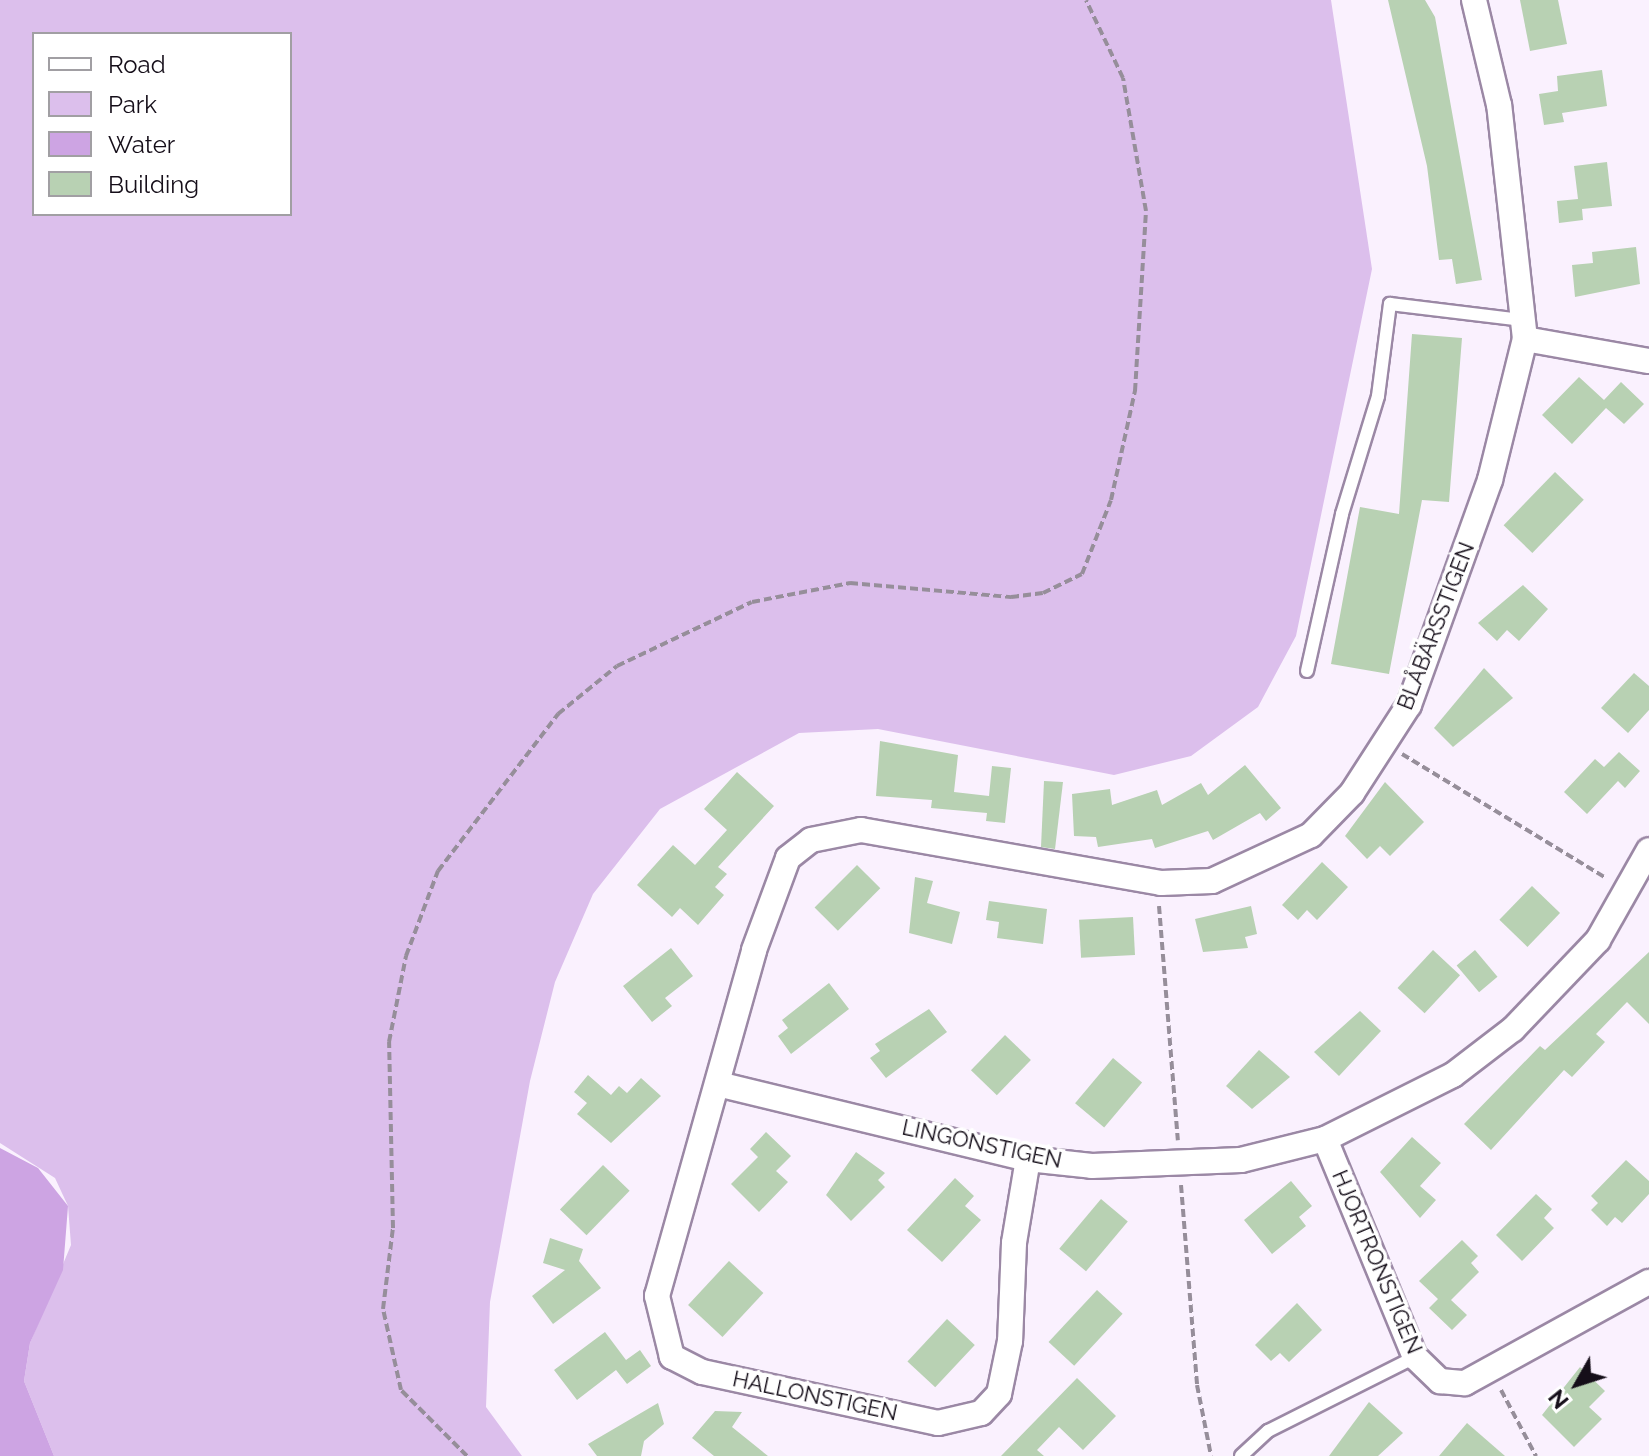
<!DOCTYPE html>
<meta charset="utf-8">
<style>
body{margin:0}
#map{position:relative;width:1649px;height:1456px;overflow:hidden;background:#faf1fe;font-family:Raleway,sans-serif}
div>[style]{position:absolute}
.green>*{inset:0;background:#dcbfec}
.water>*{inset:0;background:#cda4e3}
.building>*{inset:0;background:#b8d1b3;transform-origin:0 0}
.path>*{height:4px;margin-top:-2px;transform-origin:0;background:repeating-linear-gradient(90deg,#968e9a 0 8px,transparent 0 12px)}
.roads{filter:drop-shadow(2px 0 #9b88a5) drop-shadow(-2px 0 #9b88a5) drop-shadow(0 2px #9b88a5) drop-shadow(0 -2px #9b88a5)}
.service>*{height:12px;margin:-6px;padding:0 6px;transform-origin:6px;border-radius:6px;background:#fff}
.minor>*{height:24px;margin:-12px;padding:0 12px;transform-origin:12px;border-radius:12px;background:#fff}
span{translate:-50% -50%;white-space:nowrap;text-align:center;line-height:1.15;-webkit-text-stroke:7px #fff;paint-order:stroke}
.street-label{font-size:22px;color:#150e19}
.legend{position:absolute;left:32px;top:32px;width:260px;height:184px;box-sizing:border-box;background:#fff;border:2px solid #a19fa3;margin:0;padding:10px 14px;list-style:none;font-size:24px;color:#150e19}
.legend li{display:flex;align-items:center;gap:16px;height:40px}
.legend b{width:40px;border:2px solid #a19fa3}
.north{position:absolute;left:1537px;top:1344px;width:80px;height:80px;-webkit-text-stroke:6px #fff;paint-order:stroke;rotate:231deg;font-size:22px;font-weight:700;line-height:32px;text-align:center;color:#150e19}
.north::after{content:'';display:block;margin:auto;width:28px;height:36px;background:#150e19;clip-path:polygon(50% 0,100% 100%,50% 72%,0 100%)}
</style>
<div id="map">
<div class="green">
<i style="clip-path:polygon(evenodd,0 0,1331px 0,1372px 269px,1296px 636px,1258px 707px,1191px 756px,1114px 775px,878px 729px,799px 733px,660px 809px,593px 894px,555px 982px,530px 1081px,490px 1302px,486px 1407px,522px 1456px,54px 1456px,24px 1381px,30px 1343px,71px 1245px,68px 1206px,55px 1178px,0 1143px,0 0,34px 34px,290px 34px,290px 214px,34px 214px,34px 34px)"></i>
</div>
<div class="water">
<i style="clip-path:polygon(0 1148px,38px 1168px,68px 1206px,63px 1270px,30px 1343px,24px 1381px,54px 1456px,0 1456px)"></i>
</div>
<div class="building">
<i style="clip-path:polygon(1388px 0,1425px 0,1435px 17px,1482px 280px,1456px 284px,1452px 259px,1439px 260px,1427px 166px)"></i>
<i style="clip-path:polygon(1520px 0,1558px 0,1567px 44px,1530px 51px)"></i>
<i style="clip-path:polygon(1602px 70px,1607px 106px,1562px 113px,1564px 122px,1544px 125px,1539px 94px,1558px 91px,1557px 76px)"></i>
<i style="clip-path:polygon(1607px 162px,1612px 206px,1582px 209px,1583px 220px,1559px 223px,1557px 201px,1578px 199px,1574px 166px)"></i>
<i style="clip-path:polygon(1636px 247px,1640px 284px,1575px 297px,1572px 265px,1593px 263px,1592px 252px)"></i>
<i style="clip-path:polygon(1412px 334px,1462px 338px,1449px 502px,1422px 500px,1389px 674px,1331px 664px,1360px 507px,1399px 514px)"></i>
<i style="clip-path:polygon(1579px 377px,1604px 400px,1621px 382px,1644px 404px,1624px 424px,1606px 408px,1572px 444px,1542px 415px)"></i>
<i style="left:1555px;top:472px;width:40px;height:74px;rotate:44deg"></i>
<i style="clip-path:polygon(1523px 585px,1548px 609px,1519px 641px,1507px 630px,1497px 641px,1478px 623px)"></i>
<i style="clip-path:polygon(1484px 668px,1513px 698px,1453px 747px,1434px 728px)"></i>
<i style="clip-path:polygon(1634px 673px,1649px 686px,1649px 710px,1628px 733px,1601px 708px)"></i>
<i style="clip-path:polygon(880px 741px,958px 755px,954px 792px,989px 796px,992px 766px,1011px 768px,1005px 823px,986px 821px,987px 813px,931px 808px,932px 800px,876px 796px)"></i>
<i style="clip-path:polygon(1619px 752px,1640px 771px,1625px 788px,1618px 781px,1587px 814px,1564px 792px,1595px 759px,1604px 767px)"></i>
<i style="clip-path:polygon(1245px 765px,1281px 808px,1266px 821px,1260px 813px,1213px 840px,1208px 831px,1155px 848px,1152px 839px,1098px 847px,1096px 837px,1074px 836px,1072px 794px,1110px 789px,1112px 805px,1157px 790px,1162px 805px,1201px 783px,1208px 795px)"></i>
<i style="clip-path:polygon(737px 772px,774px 806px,718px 867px,727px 874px,715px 887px,724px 895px,698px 925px,680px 908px,672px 917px,637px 885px,673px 845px,695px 865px,727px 830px,704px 809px)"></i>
<i style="clip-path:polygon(1044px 781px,1063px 782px,1055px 849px,1041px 847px)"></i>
<i style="clip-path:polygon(1385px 782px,1424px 822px,1390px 856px,1380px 846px,1367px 859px,1345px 836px)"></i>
<i style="clip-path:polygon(1322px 862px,1348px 887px,1317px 920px,1307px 910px,1298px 920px,1282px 905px)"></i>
<i style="left:857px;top:865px;width:33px;height:60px;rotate:45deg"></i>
<i style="clip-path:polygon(915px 877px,933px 881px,927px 903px,960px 912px,952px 944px,909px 933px)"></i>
<i style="left:1532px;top:886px;width:39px;height:47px;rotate:44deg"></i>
<i style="clip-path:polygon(989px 901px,1047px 909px,1043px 944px,997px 938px,999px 922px,986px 920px)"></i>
<i style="clip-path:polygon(1251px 906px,1257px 934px,1245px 937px,1248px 948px,1203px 952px,1195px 919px)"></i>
<i style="left:1133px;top:917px;width:38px;height:54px;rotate:87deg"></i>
<i style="clip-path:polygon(671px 948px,693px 976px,665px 998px,672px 1006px,652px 1022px,623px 986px)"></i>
<i style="left:1433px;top:950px;width:37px;height:52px;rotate:43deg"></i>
<i style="left:1475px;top:950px;width:35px;height:24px;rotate:50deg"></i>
<i style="clip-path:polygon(1649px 952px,1649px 1024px,1627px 1002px,1596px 1034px,1605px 1042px,1572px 1077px,1564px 1070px,1491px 1150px,1464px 1124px,1540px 1046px,1545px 1050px)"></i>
<i style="clip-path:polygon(829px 983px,849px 1009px,791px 1054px,778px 1036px,788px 1028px,782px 1020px)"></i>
<i style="clip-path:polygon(929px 1009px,947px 1032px,886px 1078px,870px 1058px,880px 1051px,875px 1044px)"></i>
<i style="clip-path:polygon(1360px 1011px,1381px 1031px,1339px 1076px,1314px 1052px)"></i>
<i style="left:1005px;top:1035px;width:36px;height:49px;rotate:44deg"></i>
<i style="clip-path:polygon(1259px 1050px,1290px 1077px,1252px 1109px,1226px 1086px)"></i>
<i style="left:1113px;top:1058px;width:38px;height:59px;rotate:40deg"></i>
<i style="clip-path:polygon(588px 1075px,611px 1095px,619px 1086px,627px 1093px,641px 1078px,661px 1096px,611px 1143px,577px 1114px,587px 1103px,574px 1092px)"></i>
<i style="clip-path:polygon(766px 1132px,791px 1156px,776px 1171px,788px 1182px,759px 1212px,731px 1184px,758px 1157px,750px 1149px)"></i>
<i style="clip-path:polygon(1412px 1137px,1441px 1163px,1420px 1186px,1436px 1200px,1420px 1218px,1380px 1172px)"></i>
<i style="clip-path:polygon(856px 1152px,885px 1173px,878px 1180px,885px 1187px,851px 1221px,826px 1195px)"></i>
<i style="clip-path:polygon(1626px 1160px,1649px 1181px,1649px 1194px,1622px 1223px,1615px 1217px,1607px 1226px,1591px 1210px,1598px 1203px,1591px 1196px)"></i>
<i style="left:603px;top:1165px;width:37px;height:62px;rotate:44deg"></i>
<i style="clip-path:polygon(955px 1178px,974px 1196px,965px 1206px,981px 1220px,942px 1262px,907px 1230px)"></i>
<i style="clip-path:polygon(1291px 1181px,1312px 1206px,1299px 1217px,1306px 1226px,1272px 1254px,1244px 1220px)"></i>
<i style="clip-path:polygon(1536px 1194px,1552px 1209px,1544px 1218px,1554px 1228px,1522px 1261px,1496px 1235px)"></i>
<i style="left:1101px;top:1199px;width:35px;height:65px;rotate:40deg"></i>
<i style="clip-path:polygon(550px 1238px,583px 1249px,579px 1261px,601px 1288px,553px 1324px,532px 1296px,565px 1270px,543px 1263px)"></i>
<i style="clip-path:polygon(1462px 1240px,1478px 1256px,1471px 1263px,1479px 1272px,1451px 1300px,1467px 1315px,1452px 1330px,1429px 1308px,1438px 1299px,1419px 1281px)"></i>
<i style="left:729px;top:1261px;width:47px;height:60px;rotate:43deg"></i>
<i style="left:1097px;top:1290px;width:35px;height:71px;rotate:43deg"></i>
<i style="clip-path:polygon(1297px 1303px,1322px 1330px,1289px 1362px,1280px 1353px,1271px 1361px,1255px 1345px)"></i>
<i style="left:947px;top:1319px;width:38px;height:58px;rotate:43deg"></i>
<i style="clip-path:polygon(605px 1332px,626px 1360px,640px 1350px,651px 1366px,627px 1384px,616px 1370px,577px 1400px,554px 1370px)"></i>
<i style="clip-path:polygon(1580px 1367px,1605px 1391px,1589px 1407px,1602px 1419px,1574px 1447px,1542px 1415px)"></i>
<i style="clip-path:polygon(1077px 1378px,1116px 1416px,1083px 1450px,1059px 1427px,1037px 1450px,1044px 1456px,1001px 1456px)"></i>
<i style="clip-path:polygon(1369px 1402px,1403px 1433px,1378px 1456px,1329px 1456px)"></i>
<i style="clip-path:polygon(658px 1403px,664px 1424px,644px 1441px,641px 1456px,597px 1456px,588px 1444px)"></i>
<i style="clip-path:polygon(715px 1411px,742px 1412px,732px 1427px,768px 1456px,714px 1456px,692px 1438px)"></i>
<i style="clip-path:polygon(1467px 1423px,1505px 1456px,1439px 1456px)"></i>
</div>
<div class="path">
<i style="left:1402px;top:754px;width:239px;rotate:31.3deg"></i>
<i style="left:1159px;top:906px;width:235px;rotate:85.4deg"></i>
<i style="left:1181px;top:1185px;width:201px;rotate:85.4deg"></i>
<i style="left:1197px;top:1385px;width:72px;rotate:78.8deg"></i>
<i style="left:1501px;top:1390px;width:75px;rotate:62.1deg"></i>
<i style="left:467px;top:1456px;width:93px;rotate:-135deg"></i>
<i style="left:401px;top:1390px;width:83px;rotate:-102.5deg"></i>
<i style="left:383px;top:1309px;width:82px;rotate:-83deg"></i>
<i style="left:393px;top:1228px;width:186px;rotate:-91.2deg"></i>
<i style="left:389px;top:1042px;width:88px;rotate:-78.8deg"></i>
<i style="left:406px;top:956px;width:91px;rotate:-69.4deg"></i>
<i style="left:438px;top:871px;width:198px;rotate:-52.6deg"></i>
<i style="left:558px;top:714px;width:76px;rotate:-39.1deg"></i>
<i style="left:617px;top:666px;width:149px;rotate:-25.4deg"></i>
<i style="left:752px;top:602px;width:100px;rotate:-11deg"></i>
<i style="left:850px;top:583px;width:162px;rotate:5deg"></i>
<i style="left:1011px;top:597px;width:32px;rotate:-7deg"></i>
<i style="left:1043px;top:593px;width:43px;rotate:-26deg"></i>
<i style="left:1082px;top:574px;width:79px;rotate:-68.6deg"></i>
<i style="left:1111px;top:500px;width:112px;rotate:-77.6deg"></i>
<i style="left:1135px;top:391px;width:180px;rotate:-86.5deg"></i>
<i style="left:1146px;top:211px;width:135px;rotate:-99.8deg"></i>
<i style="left:1123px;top:78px;width:86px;rotate:-115.4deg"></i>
</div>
<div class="roads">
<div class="service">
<i style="left:1307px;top:671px;width:161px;rotate:-77.4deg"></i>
<i style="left:1342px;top:514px;width:123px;rotate:-73deg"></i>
<i style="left:1378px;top:396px;width:93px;rotate:-82.6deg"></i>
<i style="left:1390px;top:304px;width:134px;rotate:6.9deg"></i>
<i style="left:1241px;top:1456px;width:37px;rotate:-43deg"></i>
<i style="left:1268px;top:1431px;width:165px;rotate:-26.7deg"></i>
</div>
<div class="minor">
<i style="left:1525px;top:339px;width:126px;rotate:10.1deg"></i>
<i style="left:722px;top:1085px;width:315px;rotate:13.6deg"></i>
<i style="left:1028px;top:1159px;width:64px;rotate:6.2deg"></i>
<i style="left:1092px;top:1166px;width:149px;rotate:-2.3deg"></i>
<i style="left:1241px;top:1160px;width:87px;rotate:-14deg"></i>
<i style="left:1325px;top:1139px;width:143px;rotate:-26.6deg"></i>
<i style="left:1453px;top:1075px;width:76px;rotate:-37.5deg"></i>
<i style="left:1513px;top:1029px;width:123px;rotate:-46.3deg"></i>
<i style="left:1598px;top:940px;width:103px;rotate:-60.5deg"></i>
<i style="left:1325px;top:1139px;width:236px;rotate:67.6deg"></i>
<i style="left:1415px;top:1357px;width:35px;rotate:44deg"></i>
<i style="left:1440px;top:1381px;width:25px;rotate:5deg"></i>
<i style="left:1465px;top:1383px;width:210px;rotate:-28.8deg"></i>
<i style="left:1028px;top:1159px;width:85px;rotate:99.5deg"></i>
<i style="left:1014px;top:1243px;width:98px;rotate:92.3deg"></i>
<i style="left:1010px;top:1341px;width:54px;rotate:101.7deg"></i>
<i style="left:999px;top:1394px;width:26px;rotate:133deg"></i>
<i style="left:981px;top:1413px;width:44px;rotate:166.9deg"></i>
<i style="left:938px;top:1423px;width:241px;rotate:-167.8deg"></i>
<i style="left:702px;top:1372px;width:34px;rotate:-153deg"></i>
<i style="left:672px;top:1357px;width:63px;rotate:-103.8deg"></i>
<i style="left:657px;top:1296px;width:359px;rotate:-74.3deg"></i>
<i style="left:754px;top:950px;width:98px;rotate:-69.7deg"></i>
<i style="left:788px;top:858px;width:29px;rotate:-38deg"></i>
<i style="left:811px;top:840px;width:51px;rotate:-11.3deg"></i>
<i style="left:861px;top:830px;width:305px;rotate:10deg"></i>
<i style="left:1161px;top:883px;width:51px;rotate:-2.2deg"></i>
<i style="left:1212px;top:881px;width:109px;rotate:-24.9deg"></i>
<i style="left:1311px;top:835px;width:59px;rotate:-45.7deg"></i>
<i style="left:1352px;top:793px;width:105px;rotate:-57.1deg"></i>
<i style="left:1409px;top:705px;width:239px;rotate:-70.2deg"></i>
<i style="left:1490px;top:480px;width:145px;rotate:-76.1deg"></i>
<i style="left:1525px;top:339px;width:235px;rotate:-96.3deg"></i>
<i style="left:1499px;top:105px;width:108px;rotate:-103.4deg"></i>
</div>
</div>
<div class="street-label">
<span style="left:1436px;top:626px;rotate:-69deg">BLÅBÄRSSTIGEN</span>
<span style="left:982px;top:1144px;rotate:12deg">LINGONSTIGEN</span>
<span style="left:1377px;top:1262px;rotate:67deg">HJORTRONSTIGEN</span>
<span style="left:815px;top:1396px;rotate:12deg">HALLONSTIGEN</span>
</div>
<ul class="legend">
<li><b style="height:10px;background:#fff"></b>Road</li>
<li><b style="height:22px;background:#dcbfec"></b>Park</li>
<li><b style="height:22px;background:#cda4e3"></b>Water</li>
<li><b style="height:22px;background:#b8d1b3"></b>Building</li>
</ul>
<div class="north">N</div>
</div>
